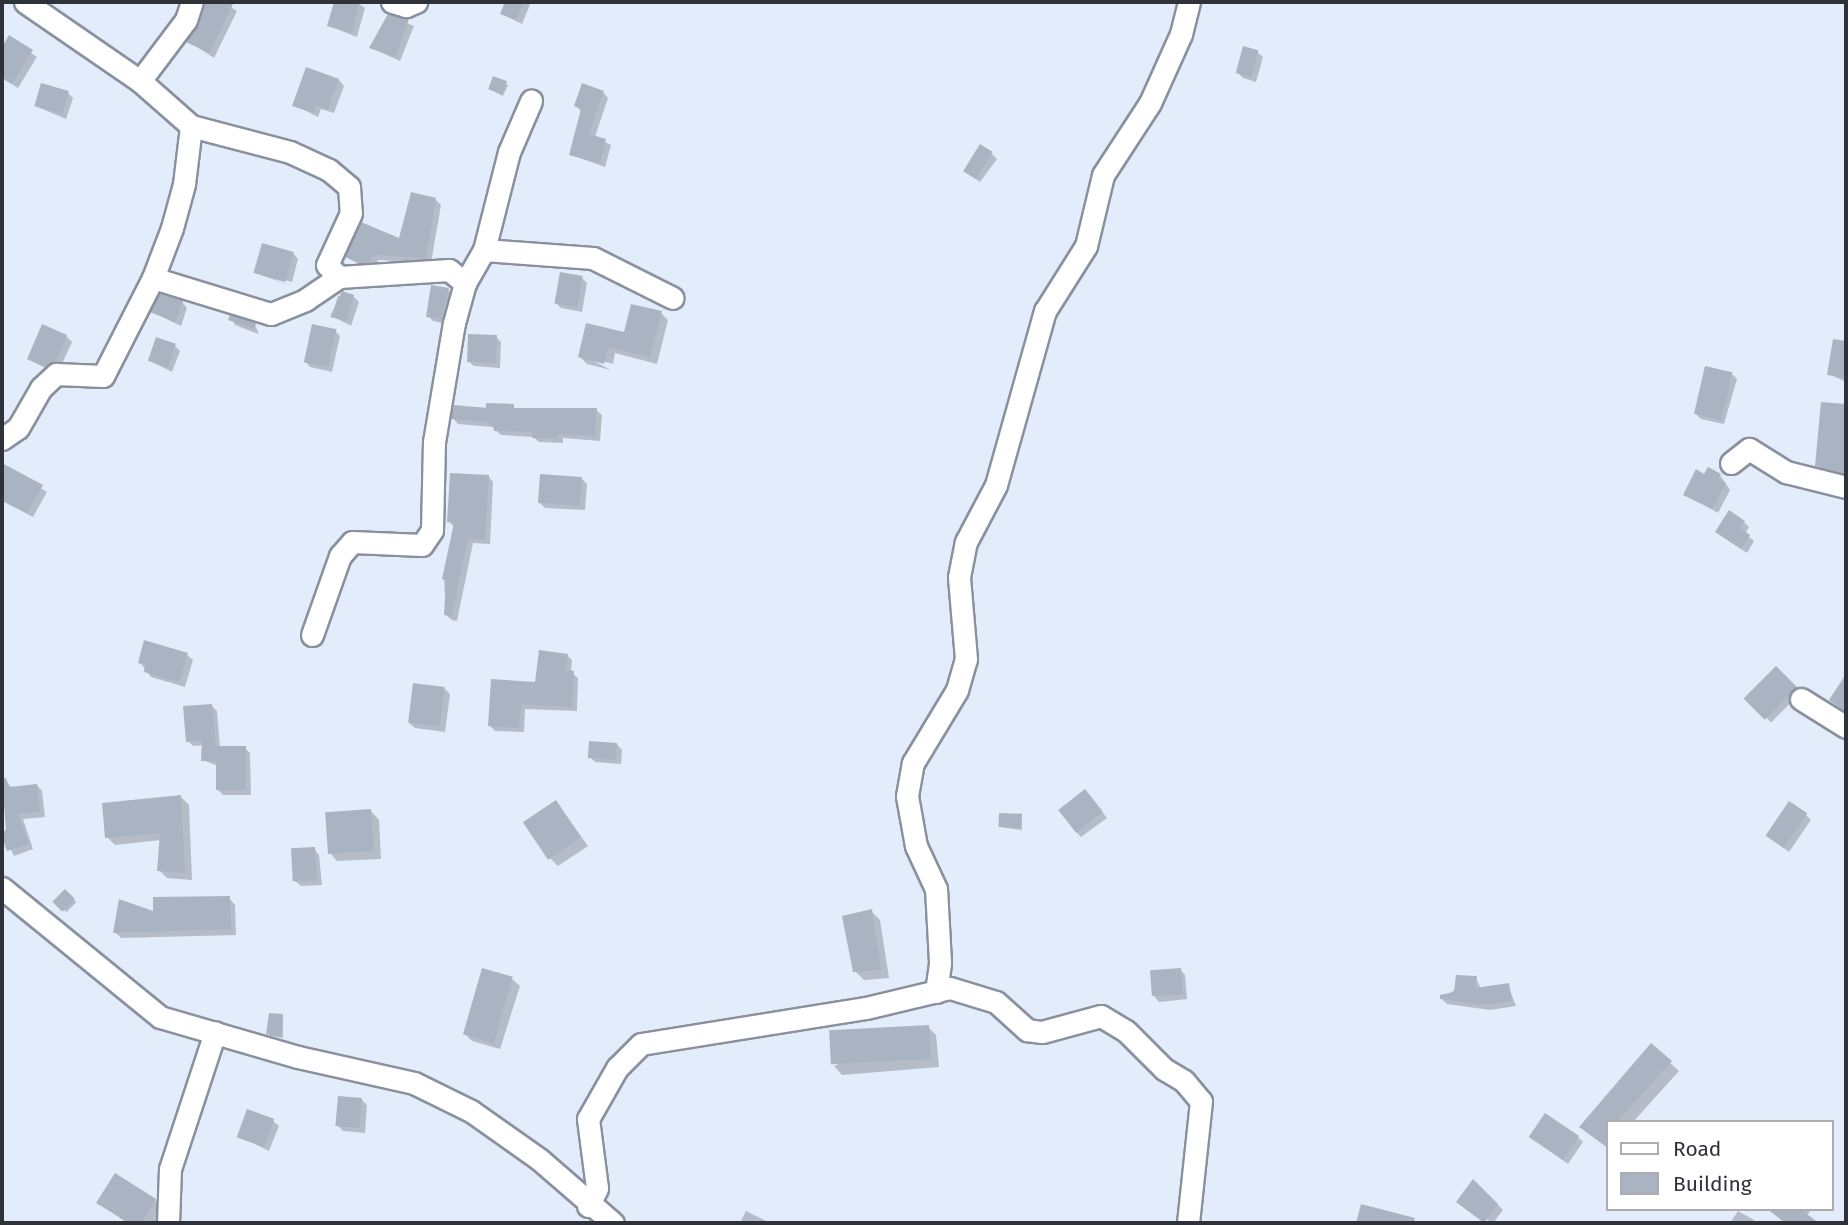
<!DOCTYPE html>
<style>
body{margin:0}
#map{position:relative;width:1848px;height:1225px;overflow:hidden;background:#e3ecfb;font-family:"Fira Sans",sans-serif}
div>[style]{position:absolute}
.shadow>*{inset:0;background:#0003;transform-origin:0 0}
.building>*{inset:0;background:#aab3c1;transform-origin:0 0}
.roads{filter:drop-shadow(2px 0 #89919f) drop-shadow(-2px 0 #89919f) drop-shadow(0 2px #89919f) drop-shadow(0 -2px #89919f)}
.minor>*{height:21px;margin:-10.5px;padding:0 10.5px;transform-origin:10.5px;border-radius:10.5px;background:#fff}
span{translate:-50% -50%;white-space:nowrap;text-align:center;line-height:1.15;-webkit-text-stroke:5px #fff;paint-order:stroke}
.frame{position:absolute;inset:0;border:4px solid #2f3238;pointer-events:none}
.legend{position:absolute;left:1606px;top:1120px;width:228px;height:91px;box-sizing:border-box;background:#fff;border:2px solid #acadaf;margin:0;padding:9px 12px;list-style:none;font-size:21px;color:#2f3238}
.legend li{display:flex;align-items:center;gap:14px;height:35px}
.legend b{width:35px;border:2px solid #acadaf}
</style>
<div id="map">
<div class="shadow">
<i style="clip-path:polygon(206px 2px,223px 2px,237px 11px,214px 58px,188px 41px)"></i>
<i style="clip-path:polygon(336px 2px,356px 2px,365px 8px,357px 37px,329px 26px)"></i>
<i style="clip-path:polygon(506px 2px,531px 2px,522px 24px,502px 14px)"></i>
<i style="clip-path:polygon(389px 16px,414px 26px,400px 61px,371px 48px)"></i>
<i style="clip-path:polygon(9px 38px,37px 57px,18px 88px,2px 78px,2px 50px)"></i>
<i style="clip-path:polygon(1257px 52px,1263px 57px,1256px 82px,1243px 78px,1238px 73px)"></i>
<i style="left:494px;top:78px;width:16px;height:12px;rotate:27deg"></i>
<i style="clip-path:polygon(339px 80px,344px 86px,334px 113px,321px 109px,318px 117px,294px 105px)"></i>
<i style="clip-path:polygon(603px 92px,608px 98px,595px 137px,611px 145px,605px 167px,571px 155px,582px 112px,576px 106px)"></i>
<i style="clip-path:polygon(68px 93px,73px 98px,66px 119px,35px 106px)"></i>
<i style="clip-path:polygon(992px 154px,997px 159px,980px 182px,966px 172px)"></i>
<i style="clip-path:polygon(435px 199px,441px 205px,431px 263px,378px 260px,375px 267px,365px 267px,347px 257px,400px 240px)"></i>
<i style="clip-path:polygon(293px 253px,298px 259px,292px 282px,260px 273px,291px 286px,256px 273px)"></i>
<i style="clip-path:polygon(582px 278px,587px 283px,582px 312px,561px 308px,556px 303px)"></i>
<i style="clip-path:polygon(448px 290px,454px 295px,447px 324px,433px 321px,428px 316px)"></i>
<i style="clip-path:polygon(338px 296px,353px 296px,359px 302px,351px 326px,332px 316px)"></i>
<i style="clip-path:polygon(182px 302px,187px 308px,181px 326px,152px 312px)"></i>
<i style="clip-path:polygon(661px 313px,668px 320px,657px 364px,615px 353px,613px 364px,586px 357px,611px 370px,587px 364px,580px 357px)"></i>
<i style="clip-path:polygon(231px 317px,255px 325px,259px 334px,235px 325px)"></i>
<i style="clip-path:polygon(335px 331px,340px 336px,332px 372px,310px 367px,305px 361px)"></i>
<i style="clip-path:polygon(66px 336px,72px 342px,61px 366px,51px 371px,29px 359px)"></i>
<i style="clip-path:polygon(496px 337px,501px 342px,500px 368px,474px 366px,468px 361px)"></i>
<i style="clip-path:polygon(1834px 341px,1846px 343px,1846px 382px,1829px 374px)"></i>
<i style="clip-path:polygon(175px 346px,180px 351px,172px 372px,150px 361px)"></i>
<i style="clip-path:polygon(1731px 373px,1737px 379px,1724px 424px,1701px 419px,1696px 414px)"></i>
<i style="clip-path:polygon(1822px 404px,1846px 406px,1846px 478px,1826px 474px,1817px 465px)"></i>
<i style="clip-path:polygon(455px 407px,596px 410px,602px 415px,600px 441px,563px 438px,563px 443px,539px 442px,533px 437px,501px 435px,492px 427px,458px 424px,453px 418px)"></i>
<i style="clip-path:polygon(5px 467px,47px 492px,33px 517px,2px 501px)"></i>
<i style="clip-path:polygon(1720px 475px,1730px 490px,1718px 513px,1685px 494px,1705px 476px)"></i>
<i style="clip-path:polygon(488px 476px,493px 482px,490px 544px,473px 543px,457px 621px,452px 620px,446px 615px,444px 579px,454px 527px,449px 521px)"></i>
<i style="clip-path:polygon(582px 479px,587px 484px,585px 510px,545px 508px,540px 503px)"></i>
<i style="clip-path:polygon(1744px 522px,1749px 527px,1745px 534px,1754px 541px,1747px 553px,1723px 537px)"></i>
<i style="clip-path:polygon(187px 655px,193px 660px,185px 687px,151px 677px,140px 662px)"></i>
<i style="clip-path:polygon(567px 655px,572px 660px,571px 672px,578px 678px,577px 711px,525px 709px,524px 732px,495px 731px,490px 726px)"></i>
<i style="left:1776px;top:668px;width:35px;height:42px;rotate:45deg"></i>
<i style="clip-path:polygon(445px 689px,450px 694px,445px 732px,415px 728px,409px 723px)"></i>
<i style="clip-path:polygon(211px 705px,217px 711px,220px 748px,245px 748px,250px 753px,251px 795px,223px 795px,218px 790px,218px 766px,203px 760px,204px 745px,193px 746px,188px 741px)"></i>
<i style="clip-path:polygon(617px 744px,622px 750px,621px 764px,595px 762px,590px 757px)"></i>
<i style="clip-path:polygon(5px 780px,12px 788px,37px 785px,42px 791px,45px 817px,23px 819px,33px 849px,14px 856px,2px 832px,7px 830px)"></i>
<i style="clip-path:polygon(181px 797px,189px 805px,192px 880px,167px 878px,159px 870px,161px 840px,115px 845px,107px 837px)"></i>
<i style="clip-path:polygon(1091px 797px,1107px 818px,1081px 837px,1076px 832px)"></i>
<i style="clip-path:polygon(556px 802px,588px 846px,558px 866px,550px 858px)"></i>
<i style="clip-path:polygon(371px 811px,379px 820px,381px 859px,337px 861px,329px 852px)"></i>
<i style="clip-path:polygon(1805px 814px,1811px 820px,1789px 852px,1773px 840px)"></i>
<i style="clip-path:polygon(1021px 816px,1022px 830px,1000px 827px)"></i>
<i style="clip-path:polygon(314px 849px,319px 855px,322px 885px,301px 886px,295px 881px)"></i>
<i style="left:65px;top:891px;width:16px;height:14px;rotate:45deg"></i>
<i style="clip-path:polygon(229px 898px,235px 905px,236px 935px,121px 938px,115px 932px,120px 901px,155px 913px)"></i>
<i style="clip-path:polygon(871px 911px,880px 920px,889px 978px,864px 980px,855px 971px)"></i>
<i style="clip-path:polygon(1180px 969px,1185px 975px,1187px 999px,1159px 1002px,1154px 996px)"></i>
<i style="clip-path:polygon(1476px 978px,1481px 989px,1508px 985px,1516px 1006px,1490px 1010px,1447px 1004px,1441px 998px)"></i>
<i style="clip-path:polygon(512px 979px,520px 986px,500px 1049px,472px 1041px,464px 1033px)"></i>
<i style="clip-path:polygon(283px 1016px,283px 1038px,270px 1036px,268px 1033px)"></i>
<i style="clip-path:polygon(928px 1027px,936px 1035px,939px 1067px,842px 1075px,834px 1066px)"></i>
<i style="clip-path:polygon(1651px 1045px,1679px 1071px,1633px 1122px,1608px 1122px,1608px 1148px,1581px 1127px)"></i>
<i style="clip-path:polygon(361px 1099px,367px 1105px,365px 1133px,343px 1131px,338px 1126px)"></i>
<i style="clip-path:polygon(273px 1121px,279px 1126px,269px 1151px,239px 1136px)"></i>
<i style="clip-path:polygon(1531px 1137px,1578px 1137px,1583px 1142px,1568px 1164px)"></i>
<i style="clip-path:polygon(1474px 1181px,1503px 1210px,1493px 1223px,1464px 1207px)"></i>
<i style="clip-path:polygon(155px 1200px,163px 1209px,155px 1223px,127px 1223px,99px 1203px)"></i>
<i style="clip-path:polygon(1775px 1209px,1811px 1209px,1807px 1216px,1815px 1223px,1786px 1223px)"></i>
<i style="clip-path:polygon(746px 1211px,770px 1223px,740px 1223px)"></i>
<i style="clip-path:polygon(1738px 1211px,1754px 1220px,1756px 1223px,1730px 1223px)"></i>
</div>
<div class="building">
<i style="clip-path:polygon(207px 2px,234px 2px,209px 53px,186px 42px)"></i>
<i style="clip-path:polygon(334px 2px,360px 2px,352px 33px,327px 26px)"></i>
<i style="clip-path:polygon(505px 2px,523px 2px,516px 20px,500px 14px)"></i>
<i style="clip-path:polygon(388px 14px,409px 19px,395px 57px,369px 48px)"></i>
<i style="clip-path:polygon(9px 35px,33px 50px,12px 84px,2px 78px,2px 47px)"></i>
<i style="left:1243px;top:46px;width:16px;height:28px;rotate:15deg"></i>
<i style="clip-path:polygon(306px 67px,339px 79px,328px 109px,316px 105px,313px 113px,292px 106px)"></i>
<i style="left:493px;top:76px;width:15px;height:14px;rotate:20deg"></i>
<i style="left:41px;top:83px;width:29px;height:24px;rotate:16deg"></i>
<i style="clip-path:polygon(582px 83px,604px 91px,589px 134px,606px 139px,600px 163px,569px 155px,581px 109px,574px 106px)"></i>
<i style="left:980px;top:144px;width:15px;height:32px;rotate:32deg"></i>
<i style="clip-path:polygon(411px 192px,436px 198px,426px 258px,373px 255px,370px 262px,358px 263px,345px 257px,361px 222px,399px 238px)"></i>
<i style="left:262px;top:243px;width:33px;height:31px;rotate:16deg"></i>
<i style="left:560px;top:272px;width:23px;height:32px;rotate:10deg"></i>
<i style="clip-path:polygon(431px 285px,449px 288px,441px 319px,426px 317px)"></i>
<i style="clip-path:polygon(342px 291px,354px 295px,346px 321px,330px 317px)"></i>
<i style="clip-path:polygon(160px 294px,183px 301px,175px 322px,150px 312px)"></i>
<i style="clip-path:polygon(631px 304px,662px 311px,650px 357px,608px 347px,604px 364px,578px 357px,586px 323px,624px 332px)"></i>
<i style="clip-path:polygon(230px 315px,256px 323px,254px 329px,228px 320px)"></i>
<i style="clip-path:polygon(42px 324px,67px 335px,56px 361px,44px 367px,27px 359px)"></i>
<i style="left:312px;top:324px;width:25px;height:39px;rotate:12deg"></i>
<i style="left:468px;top:334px;width:29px;height:28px;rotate:2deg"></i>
<i style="left:156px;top:337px;width:21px;height:25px;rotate:19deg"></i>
<i style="clip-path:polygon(1833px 339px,1846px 341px,1846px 378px,1827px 375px)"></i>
<i style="left:1705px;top:366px;width:28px;height:49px;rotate:13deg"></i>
<i style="clip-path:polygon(1821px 402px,1846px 404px,1846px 474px,1815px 466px)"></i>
<i style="clip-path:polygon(486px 403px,514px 404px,514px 408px,597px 408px,595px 436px,558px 434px,558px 438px,532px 438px,532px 432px,494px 431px,494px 426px,485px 422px,451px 419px,454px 405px,486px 408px)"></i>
<i style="clip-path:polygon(2px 463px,43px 485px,27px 513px,2px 500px)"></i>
<i style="clip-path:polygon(1708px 467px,1721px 474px,1718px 479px,1726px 483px,1712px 509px,1683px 495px,1696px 469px,1704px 474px)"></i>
<i style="clip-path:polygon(450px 473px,489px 475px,485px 540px,468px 538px,452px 616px,444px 615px,446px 580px,442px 579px,454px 523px,447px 522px)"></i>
<i style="left:540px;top:474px;width:42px;height:29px;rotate:4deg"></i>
<i style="clip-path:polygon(1729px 510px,1745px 521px,1740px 528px,1750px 535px,1741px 549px,1715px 532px)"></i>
<i style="clip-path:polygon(144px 640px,188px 653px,179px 682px,144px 672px,145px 665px,138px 663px)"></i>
<i style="clip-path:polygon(539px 650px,568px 654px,566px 670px,574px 671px,572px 707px,521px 704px,519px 728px,488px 726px,491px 679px,535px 682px)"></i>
<i style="left:1776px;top:666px;width:30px;height:46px;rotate:45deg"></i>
<i style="clip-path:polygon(1846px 674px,1846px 712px,1829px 700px)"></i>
<i style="left:413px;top:683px;width:32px;height:40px;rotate:7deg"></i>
<i style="clip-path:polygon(212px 704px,216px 746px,246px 746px,246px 790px,216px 790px,216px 761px,201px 761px,202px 740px,186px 742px,183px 706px)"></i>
<i style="left:589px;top:741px;width:28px;height:17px;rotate:4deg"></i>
<i style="clip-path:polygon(6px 778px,9px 787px,37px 784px,40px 812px,18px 814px,29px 844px,7px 851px,2px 837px,6px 829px,2px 779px)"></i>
<i style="left:1085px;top:789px;width:29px;height:34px;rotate:52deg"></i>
<i style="clip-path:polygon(181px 795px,185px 873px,157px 871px,160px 833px,105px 838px,102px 803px)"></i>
<i style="left:556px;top:800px;width:45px;height:40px;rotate:56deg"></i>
<i style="left:1789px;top:801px;width:22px;height:42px;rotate:34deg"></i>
<i style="left:371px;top:809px;width:42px;height:46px;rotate:86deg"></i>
<i style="left:999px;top:813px;width:23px;height:14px;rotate:2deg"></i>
<i style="left:315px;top:847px;width:33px;height:24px;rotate:87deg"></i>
<i style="left:65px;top:889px;width:14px;height:18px;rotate:45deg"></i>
<i style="clip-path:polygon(230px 896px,231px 929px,113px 933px,119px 899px,153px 911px,153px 897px)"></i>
<i style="clip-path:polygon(872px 909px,881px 970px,853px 972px,842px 916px)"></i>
<i style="left:482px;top:968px;width:32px;height:69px;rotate:16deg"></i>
<i style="left:1181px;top:968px;width:26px;height:31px;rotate:86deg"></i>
<i style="clip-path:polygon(1456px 975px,1477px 976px,1475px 988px,1509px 983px,1512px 1001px,1484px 1005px,1440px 999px,1440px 995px,1454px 992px)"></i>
<i style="clip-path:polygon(269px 1013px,283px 1014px,281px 1037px,266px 1034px)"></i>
<i style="left:929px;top:1025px;width:34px;height:100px;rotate:87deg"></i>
<i style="clip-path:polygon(1651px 1043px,1672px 1061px,1617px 1122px,1608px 1122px,1608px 1148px,1579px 1127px)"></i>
<i style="left:338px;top:1096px;width:24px;height:30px;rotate:5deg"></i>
<i style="left:247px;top:1109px;width:29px;height:30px;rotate:20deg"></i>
<i style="left:1545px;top:1113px;width:41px;height:29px;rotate:34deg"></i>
<i style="clip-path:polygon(115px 1173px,156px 1199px,142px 1223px,129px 1223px,96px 1203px)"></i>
<i style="clip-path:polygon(1473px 1179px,1498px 1204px,1484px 1223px,1456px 1202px)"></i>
<i style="clip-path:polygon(1361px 1204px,1415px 1218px,1414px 1223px,1356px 1223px)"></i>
<i style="clip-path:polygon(1767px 1209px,1800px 1209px,1819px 1223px,1785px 1223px)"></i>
</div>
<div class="roads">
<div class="minor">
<i style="left:25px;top:2px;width:140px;rotate:34.5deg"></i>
<i style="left:140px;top:81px;width:68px;rotate:41.4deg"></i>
<i style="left:191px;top:126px;width:102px;rotate:14.7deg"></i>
<i style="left:290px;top:152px;width:43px;rotate:24.8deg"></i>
<i style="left:329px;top:170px;width:26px;rotate:40deg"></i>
<i style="left:349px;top:187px;width:26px;rotate:86deg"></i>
<i style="left:351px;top:213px;width:57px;rotate:114.8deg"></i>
<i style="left:327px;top:265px;width:17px;rotate:45deg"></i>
<i style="left:339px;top:277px;width:110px;rotate:-3.6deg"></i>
<i style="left:449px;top:270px;width:21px;rotate:39deg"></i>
<i style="left:392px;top:2px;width:15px;rotate:16deg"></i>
<i style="left:406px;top:6px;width:11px;rotate:-22deg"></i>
<i style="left:140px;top:81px;width:76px;rotate:-53deg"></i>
<i style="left:186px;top:20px;width:19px;rotate:-72deg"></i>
<i style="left:484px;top:250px;width:109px;rotate:4.2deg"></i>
<i style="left:593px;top:258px;width:89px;rotate:26.6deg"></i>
<i style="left:153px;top:278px;width:123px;rotate:17deg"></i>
<i style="left:271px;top:314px;width:37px;rotate:-22deg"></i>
<i style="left:305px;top:300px;width:41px;rotate:-34.1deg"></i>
<i style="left:2px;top:439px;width:19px;rotate:-35deg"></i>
<i style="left:18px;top:428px;width:46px;rotate:-60.1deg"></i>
<i style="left:41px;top:388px;width:21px;rotate:-43deg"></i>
<i style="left:56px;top:374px;width:47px;rotate:2.4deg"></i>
<i style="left:103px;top:376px;width:110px;rotate:-63deg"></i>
<i style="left:153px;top:278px;width:53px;rotate:-69.2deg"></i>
<i style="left:172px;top:228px;width:46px;rotate:-74.7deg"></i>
<i style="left:184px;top:184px;width:58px;rotate:-83.1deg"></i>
<i style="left:1731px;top:463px;width:23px;rotate:-38deg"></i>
<i style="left:1749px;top:449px;width:44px;rotate:31.9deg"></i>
<i style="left:1786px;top:472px;width:62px;rotate:14deg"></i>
<i style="left:312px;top:635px;width:84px;rotate:-70.5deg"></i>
<i style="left:340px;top:556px;width:18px;rotate:-49deg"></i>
<i style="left:352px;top:542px;width:70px;rotate:2.5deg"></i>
<i style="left:422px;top:545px;width:18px;rotate:-56deg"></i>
<i style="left:432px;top:530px;width:88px;rotate:-88.7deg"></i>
<i style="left:434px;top:442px;width:121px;rotate:-80.5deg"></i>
<i style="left:454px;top:323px;width:41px;rotate:-74.6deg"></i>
<i style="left:465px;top:283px;width:38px;rotate:-60deg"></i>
<i style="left:484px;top:250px;width:101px;rotate:-75.7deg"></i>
<i style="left:509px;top:152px;width:56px;rotate:-66.7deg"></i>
<i style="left:1801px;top:699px;width:53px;rotate:31.9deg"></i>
<i style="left:2px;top:888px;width:204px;rotate:39.2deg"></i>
<i style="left:160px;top:1017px;width:144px;rotate:16.2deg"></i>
<i style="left:298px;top:1057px;width:119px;rotate:12.6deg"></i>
<i style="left:414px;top:1083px;width:64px;rotate:26.2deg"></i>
<i style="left:471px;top:1111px;width:83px;rotate:35.2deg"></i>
<i style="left:539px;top:1159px;width:98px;rotate:40.9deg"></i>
<i style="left:936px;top:992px;width:30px;rotate:-82deg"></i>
<i style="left:940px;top:962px;width:73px;rotate:-93.1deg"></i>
<i style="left:936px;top:889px;width:47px;rotate:-114.9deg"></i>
<i style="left:916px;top:846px;width:51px;rotate:-100.2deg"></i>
<i style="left:907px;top:796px;width:34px;rotate:-80deg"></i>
<i style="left:913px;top:763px;width:85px;rotate:-58.9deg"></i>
<i style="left:957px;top:690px;width:32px;rotate:-74deg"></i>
<i style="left:966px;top:659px;width:82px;rotate:-94.9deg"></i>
<i style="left:959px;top:577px;width:36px;rotate:-79deg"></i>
<i style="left:966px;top:542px;width:64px;rotate:-62.2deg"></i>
<i style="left:996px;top:485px;width:181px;rotate:-74.3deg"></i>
<i style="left:1045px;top:311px;width:77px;rotate:-57.8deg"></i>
<i style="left:1086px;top:246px;width:73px;rotate:-76.5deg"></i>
<i style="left:1103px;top:175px;width:86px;rotate:-56.9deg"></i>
<i style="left:1150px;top:103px;width:76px;rotate:-65.8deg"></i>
<i style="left:1181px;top:34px;width:33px;rotate:-76deg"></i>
<i style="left:588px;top:1206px;width:20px;rotate:-63deg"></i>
<i style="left:597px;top:1188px;width:70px;rotate:-97.4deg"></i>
<i style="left:588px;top:1119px;width:59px;rotate:-60.4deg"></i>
<i style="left:617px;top:1068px;width:34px;rotate:-45deg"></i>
<i style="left:641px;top:1044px;width:228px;rotate:-9.1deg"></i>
<i style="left:866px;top:1008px;width:86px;rotate:-13.4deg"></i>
<i style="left:950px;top:988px;width:48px;rotate:16.9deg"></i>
<i style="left:996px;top:1002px;width:42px;rotate:42.1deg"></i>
<i style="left:1027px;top:1030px;width:15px;rotate:8deg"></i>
<i style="left:1042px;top:1032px;width:61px;rotate:-15.2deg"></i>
<i style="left:1101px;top:1016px;width:29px;rotate:31deg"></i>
<i style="left:1126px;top:1031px;width:54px;rotate:45deg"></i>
<i style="left:1164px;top:1069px;width:23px;rotate:31deg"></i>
<i style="left:1184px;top:1081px;width:26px;rotate:50deg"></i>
<i style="left:1201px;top:1101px;width:123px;rotate:96.1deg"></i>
<i style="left:168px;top:1223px;width:54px;rotate:-87.9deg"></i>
<i style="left:170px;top:1169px;width:144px;rotate:-71.8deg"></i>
</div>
</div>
<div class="frame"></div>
<ul class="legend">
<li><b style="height:9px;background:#fff"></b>Road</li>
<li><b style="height:19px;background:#aab3c1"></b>Building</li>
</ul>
</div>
